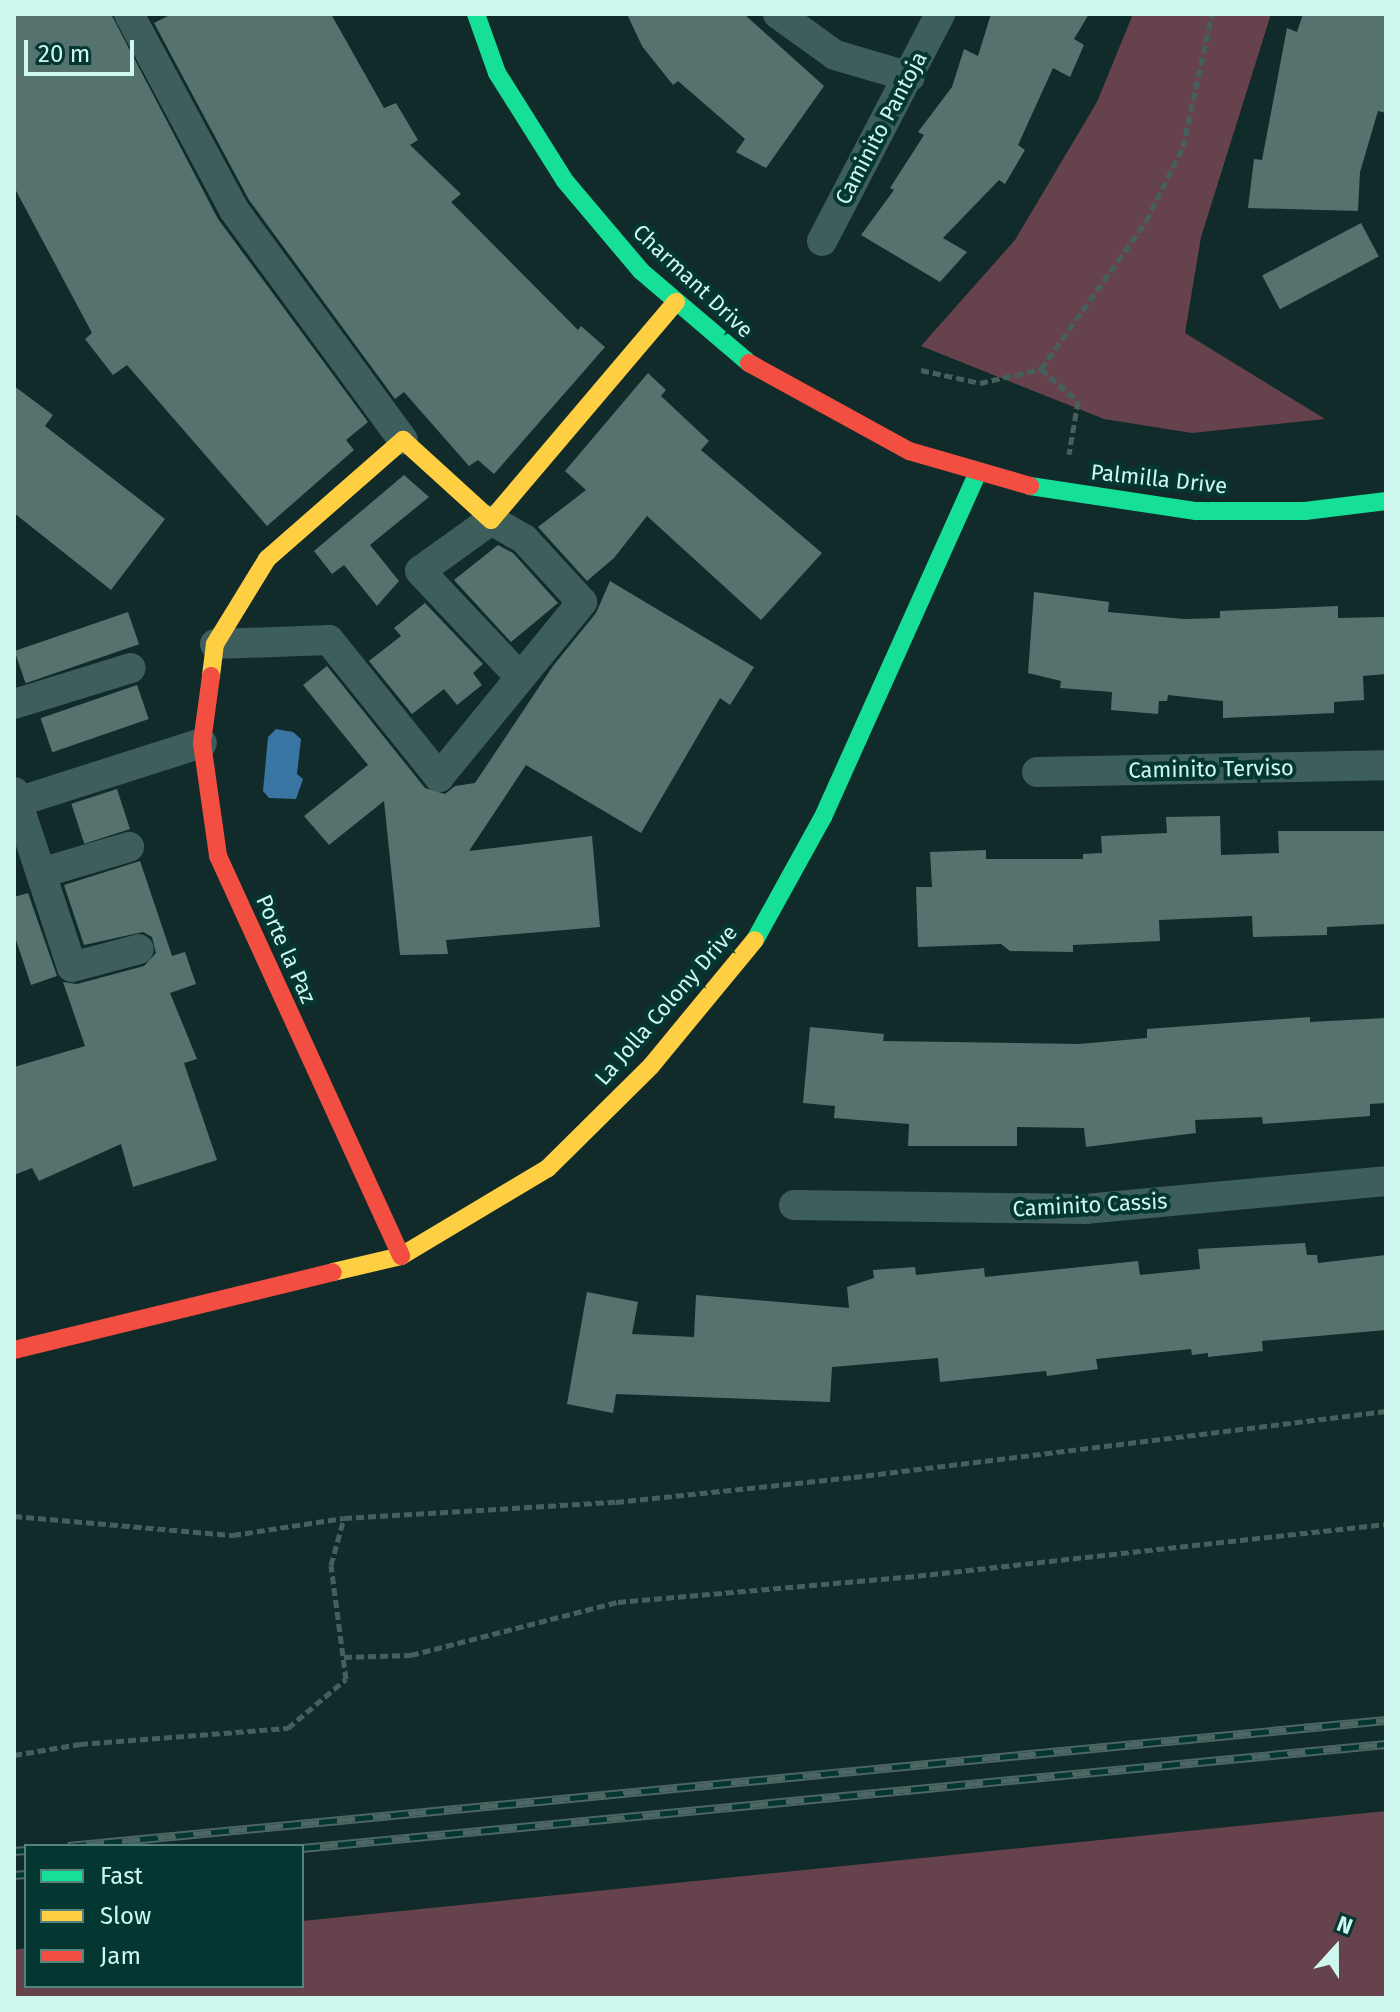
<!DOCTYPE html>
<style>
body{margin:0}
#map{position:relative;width:1400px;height:2012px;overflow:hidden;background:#102b29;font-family:"Fira Sans",sans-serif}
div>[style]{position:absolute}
.green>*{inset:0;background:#66424c}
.water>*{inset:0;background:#3875a3}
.building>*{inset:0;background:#56726f;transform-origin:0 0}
.path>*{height:5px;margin-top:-2.5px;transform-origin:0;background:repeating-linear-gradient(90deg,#445f5c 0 8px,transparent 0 12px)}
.street>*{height:30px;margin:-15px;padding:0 15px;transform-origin:15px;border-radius:15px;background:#3e5e5b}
.fast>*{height:18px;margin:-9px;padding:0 9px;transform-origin:9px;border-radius:9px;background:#16e098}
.slow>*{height:18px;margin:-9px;padding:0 9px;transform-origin:9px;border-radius:9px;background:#ffcf43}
.jam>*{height:18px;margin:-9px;padding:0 9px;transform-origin:9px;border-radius:9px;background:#f24e42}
.rail>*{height:9px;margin-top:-4.5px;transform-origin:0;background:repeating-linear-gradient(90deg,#043732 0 18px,#4c6664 0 36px);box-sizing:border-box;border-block:2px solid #4c6664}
span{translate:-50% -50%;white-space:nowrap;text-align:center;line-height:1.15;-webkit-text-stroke:8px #043732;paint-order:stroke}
.street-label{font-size:22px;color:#cef7f0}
.frame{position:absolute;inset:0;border:16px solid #cef7f0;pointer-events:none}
.legend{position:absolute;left:24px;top:1844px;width:280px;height:144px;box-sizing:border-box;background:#043732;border:2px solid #55847e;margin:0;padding:10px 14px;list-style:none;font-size:24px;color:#cef7f0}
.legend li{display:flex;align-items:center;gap:16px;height:40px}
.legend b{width:40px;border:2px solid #55847e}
.north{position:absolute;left:1296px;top:1908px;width:80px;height:80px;-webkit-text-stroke:6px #043732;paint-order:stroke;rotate:21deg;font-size:22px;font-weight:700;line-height:32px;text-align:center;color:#cef7f0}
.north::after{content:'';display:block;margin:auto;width:28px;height:36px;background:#cef7f0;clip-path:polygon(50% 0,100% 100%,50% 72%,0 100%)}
.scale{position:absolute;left:24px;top:40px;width:110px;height:36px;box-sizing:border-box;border:4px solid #cef7f0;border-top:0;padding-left:10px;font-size:24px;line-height:28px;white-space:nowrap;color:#cef7f0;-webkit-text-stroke:6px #043732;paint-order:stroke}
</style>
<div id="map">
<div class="green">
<i style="clip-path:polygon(1133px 14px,1271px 14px,1201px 237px,1185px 333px,1325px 419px,1192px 433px,1104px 419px,921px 346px,1015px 240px,1097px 102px)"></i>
<i style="clip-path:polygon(1386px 1811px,1386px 1998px,14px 1998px,14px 1950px,26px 1948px,26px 1986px,302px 1986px,302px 1921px)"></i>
</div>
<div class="water">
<i style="clip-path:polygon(276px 729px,293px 732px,301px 739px,297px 774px,303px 779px,296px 799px,269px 798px,263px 791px,268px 737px)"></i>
</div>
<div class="building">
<i style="clip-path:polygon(14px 14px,111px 14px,218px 219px,368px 422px,346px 440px,354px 450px,267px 526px,127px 365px,113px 375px,85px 339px,92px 333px,14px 187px)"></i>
<i style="clip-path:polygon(172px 14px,331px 14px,384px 108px,396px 103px,418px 140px,410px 145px,461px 194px,451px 202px,578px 330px,581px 326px,605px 347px,494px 474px,478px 460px,469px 466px,404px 392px,395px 399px,249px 200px,154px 23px)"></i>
<i style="clip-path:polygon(627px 14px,744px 14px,824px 86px,766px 168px,736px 152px,745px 139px,678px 81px,673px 85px,642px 46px)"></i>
<i style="clip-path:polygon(991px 14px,1089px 14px,1074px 39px,1084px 45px,1070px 77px,1053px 68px,1018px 145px,1025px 150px,1005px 184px,999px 180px,943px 238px,967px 252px,940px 282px,861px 235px,894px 190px,890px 188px,924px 135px,918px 132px,952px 87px,964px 49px,978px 56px)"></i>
<i style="clip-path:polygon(1303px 14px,1386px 14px,1386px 113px,1378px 111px,1360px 172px,1358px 211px,1248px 208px,1254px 159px,1262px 160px,1287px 28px,1297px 32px)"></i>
<i style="left:1361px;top:223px;width:38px;height:112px;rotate:62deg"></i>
<i style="clip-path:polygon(648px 373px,666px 390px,661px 396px,709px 441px,701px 450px,822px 553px,761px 620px,647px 516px,614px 558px,587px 581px,538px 527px,586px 490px,565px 471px)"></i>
<i style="clip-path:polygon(14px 386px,53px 415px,45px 426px,165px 519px,111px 590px,14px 513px)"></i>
<i style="clip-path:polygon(404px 475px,429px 497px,370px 545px,399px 581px,377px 606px,344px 565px,332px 574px,314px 551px)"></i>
<i style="clip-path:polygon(498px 545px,513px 553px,558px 603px,511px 642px,454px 580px)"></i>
<i style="clip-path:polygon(610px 581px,754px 667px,730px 705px,720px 698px,641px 833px,526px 765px,469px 851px,592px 836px,600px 927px,446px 940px,448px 954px,400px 955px,384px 801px,329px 845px,304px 816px,368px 765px,303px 685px,327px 666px,425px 788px,445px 794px,455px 786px,475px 783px,553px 666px,596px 613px)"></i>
<i style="clip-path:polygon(1034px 592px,1109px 602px,1108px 612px,1184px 619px,1220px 618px,1220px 611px,1338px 606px,1338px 618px,1386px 617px,1386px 674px,1363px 676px,1364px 700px,1334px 702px,1334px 713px,1223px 718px,1223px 701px,1168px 695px,1167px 701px,1159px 701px,1158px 714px,1111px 710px,1112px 692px,1060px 688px,1061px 681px,1028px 673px)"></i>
<i style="clip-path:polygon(425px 603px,483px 664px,473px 673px,482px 685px,457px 705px,444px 689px,412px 714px,369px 661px,401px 636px,394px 628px)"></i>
<i style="left:128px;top:612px;width:34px;height:120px;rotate:71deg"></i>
<i style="left:137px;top:685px;width:36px;height:102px;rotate:71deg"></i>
<i style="left:117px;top:789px;width:42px;height:48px;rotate:72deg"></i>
<i style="clip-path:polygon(1220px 816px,1221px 855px,1279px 853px,1278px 831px,1386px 831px,1386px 924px,1327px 927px,1327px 935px,1253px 937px,1252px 916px,1159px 920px,1160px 941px,1073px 945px,1073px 952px,1010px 951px,1001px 944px,918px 947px,916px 887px,932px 887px,930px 852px,986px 850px,986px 859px,1083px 859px,1083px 854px,1102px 853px,1101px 836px,1167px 833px,1166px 817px)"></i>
<i style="clip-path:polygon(140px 861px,172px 956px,185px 952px,196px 984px,170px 993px,197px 1059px,184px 1063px,217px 1160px,133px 1187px,121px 1144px,39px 1181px,32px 1168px,14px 1175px,14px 1067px,85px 1046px,63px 982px,77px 984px,144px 966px,156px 953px,152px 937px,143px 932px,84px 945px,64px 885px)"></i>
<i style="clip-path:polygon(28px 893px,57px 976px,31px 985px,14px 934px,14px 897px)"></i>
<i style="clip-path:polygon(1310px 1017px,1310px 1022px,1386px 1018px,1386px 1103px,1370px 1104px,1370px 1116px,1263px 1124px,1262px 1117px,1195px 1120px,1196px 1133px,1086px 1147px,1084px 1128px,1017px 1127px,1017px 1146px,908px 1146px,909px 1124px,834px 1118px,835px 1106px,803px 1103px,810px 1027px,884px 1034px,883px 1041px,1079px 1044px,1147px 1038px,1147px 1029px)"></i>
<i style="clip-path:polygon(1305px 1243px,1307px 1255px,1317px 1255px,1318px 1263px,1386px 1255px,1386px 1330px,1262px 1341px,1263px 1351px,1208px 1357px,1208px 1353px,1192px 1355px,1191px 1349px,1096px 1359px,1098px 1369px,1047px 1376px,1046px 1371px,940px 1382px,938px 1358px,832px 1367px,830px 1402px,616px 1394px,613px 1413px,567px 1404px,587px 1292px,638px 1302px,632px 1334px,694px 1337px,696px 1295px,849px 1308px,847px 1287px,874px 1278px,873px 1270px,915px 1267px,916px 1275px,984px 1268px,985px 1277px,1138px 1261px,1140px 1275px,1200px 1269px,1198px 1249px)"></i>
</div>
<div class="path">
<i style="left:1041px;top:369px;width:49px;rotate:40.9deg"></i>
<i style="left:1078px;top:401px;width:54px;rotate:99.6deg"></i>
<i style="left:921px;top:370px;width:60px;rotate:12.4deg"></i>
<i style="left:980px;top:383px;width:63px;rotate:-12.9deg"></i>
<i style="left:1041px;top:369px;width:181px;rotate:-54.6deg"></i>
<i style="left:1146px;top:221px;width:83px;rotate:-63.4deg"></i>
<i style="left:1183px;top:147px;width:136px;rotate:-77.7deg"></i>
<i style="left:14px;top:1516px;width:220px;rotate:5deg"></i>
<i style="left:233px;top:1535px;width:112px;rotate:-8.7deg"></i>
<i style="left:344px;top:1518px;width:272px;rotate:-3.4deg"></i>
<i style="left:616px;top:1502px;width:239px;rotate:-6deg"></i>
<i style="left:854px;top:1477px;width:536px;rotate:-7.07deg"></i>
<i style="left:344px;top:1657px;width:67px;rotate:-1.7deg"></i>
<i style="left:411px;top:1655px;width:214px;rotate:-14.4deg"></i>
<i style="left:618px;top:1602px;width:289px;rotate:-5deg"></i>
<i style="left:906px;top:1577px;width:483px;rotate:-6.3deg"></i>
<i style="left:14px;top:1755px;width:67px;rotate:-9.5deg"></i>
<i style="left:80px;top:1744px;width:209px;rotate:-4.4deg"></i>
<i style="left:288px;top:1728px;width:76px;rotate:-40.2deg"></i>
<i style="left:346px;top:1679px;width:115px;rotate:-97.5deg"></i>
<i style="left:331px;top:1565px;width:49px;rotate:-74.5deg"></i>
</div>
<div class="street">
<i style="left:129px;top:14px;width:222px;rotate:61.8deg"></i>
<i style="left:234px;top:210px;width:285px;rotate:53.7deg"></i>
<i style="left:778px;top:14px;width:70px;rotate:35.7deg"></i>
<i style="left:835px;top:55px;width:78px;rotate:16.3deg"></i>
<i style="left:822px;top:241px;width:256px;rotate:-62.5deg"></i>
<i style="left:215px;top:644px;width:114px;rotate:-2deg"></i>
<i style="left:329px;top:640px;width:176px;rotate:51.2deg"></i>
<i style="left:439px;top:777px;width:226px;rotate:-50.7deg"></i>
<i style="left:582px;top:602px;width:86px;rotate:-132.6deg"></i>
<i style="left:524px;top:539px;width:38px;rotate:-150deg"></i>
<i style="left:491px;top:520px;width:87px;rotate:144.3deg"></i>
<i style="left:420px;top:571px;width:146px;rotate:46.7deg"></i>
<i style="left:14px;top:704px;width:122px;rotate:-17.1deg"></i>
<i style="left:1037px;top:772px;width:349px;rotate:-1.1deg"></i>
<i style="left:14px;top:792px;width:184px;rotate:71.7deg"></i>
<i style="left:72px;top:967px;width:69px;rotate:-15deg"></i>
<i style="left:17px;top:802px;width:194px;rotate:-17.7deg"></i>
<i style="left:41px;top:873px;width:92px;rotate:-16.5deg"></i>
<i style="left:794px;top:1205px;width:291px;rotate:0.8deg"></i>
<i style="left:1085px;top:1209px;width:302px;rotate:-5.3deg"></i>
</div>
<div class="fast">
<i style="left:476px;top:14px;width:63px;rotate:70.4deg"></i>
<i style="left:497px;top:73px;width:128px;rotate:57.8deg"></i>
<i style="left:565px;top:181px;width:118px;rotate:49.8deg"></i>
<i style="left:641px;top:271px;width:142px;rotate:40.4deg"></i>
<i style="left:1030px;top:486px;width:168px;rotate:8.6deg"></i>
<i style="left:1196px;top:511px;width:109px"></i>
<i style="left:1305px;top:511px;width:82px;rotate:-7deg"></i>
<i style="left:755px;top:940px;width:141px;rotate:-61.1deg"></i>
<i style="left:823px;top:817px;width:378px;rotate:-65.8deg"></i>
</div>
<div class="slow">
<i style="left:211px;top:676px;width:32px;rotate:-83deg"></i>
<i style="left:215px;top:644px;width:100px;rotate:-58.5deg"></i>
<i style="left:267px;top:559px;width:181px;rotate:-41.2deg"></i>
<i style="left:403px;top:440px;width:119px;rotate:42.3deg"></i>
<i style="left:491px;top:520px;width:286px;rotate:-49.7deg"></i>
<i style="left:333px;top:1272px;width:70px;rotate:-13.2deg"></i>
<i style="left:401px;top:1256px;width:171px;rotate:-30.9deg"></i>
<i style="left:548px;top:1168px;width:145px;rotate:-44.7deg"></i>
<i style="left:651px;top:1066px;width:163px;rotate:-50.5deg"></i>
</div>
<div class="jam">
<i style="left:749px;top:363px;width:183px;rotate:28.8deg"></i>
<i style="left:909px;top:451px;width:126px;rotate:16.1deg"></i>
<i style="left:211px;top:676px;width:68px;rotate:97.7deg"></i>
<i style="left:202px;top:743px;width:114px;rotate:81.9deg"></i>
<i style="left:218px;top:856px;width:440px;rotate:65.4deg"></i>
<i style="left:14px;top:1350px;width:328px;rotate:-13.7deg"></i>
</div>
<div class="rail">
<i style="left:68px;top:1846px;width:1324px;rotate:-5.46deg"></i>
<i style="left:302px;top:1848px;width:1089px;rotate:-5.48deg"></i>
<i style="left:14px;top:1851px;width:12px;rotate:-5deg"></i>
<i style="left:14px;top:1875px;width:12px;rotate:-5deg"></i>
</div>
<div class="street-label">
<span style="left:881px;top:128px;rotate:-62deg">Caminito Pantoja</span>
<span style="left:693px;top:281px;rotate:43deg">Charmant Drive</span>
<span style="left:1159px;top:479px;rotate:6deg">Palmilla Drive</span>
<span style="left:1211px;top:769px;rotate:-1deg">Caminito Terviso</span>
<span style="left:286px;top:949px;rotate:66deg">Porte la Paz</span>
<span style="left:666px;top:1005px;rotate:-49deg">La Jolla Colony Drive</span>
<span style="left:1090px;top:1205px;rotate:-3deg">Caminito Cassis</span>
</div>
<div class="frame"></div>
<ul class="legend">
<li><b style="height:10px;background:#16e098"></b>Fast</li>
<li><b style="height:10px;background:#ffcf43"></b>Slow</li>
<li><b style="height:10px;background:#f24e42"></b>Jam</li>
</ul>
<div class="north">N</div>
<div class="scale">20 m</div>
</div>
